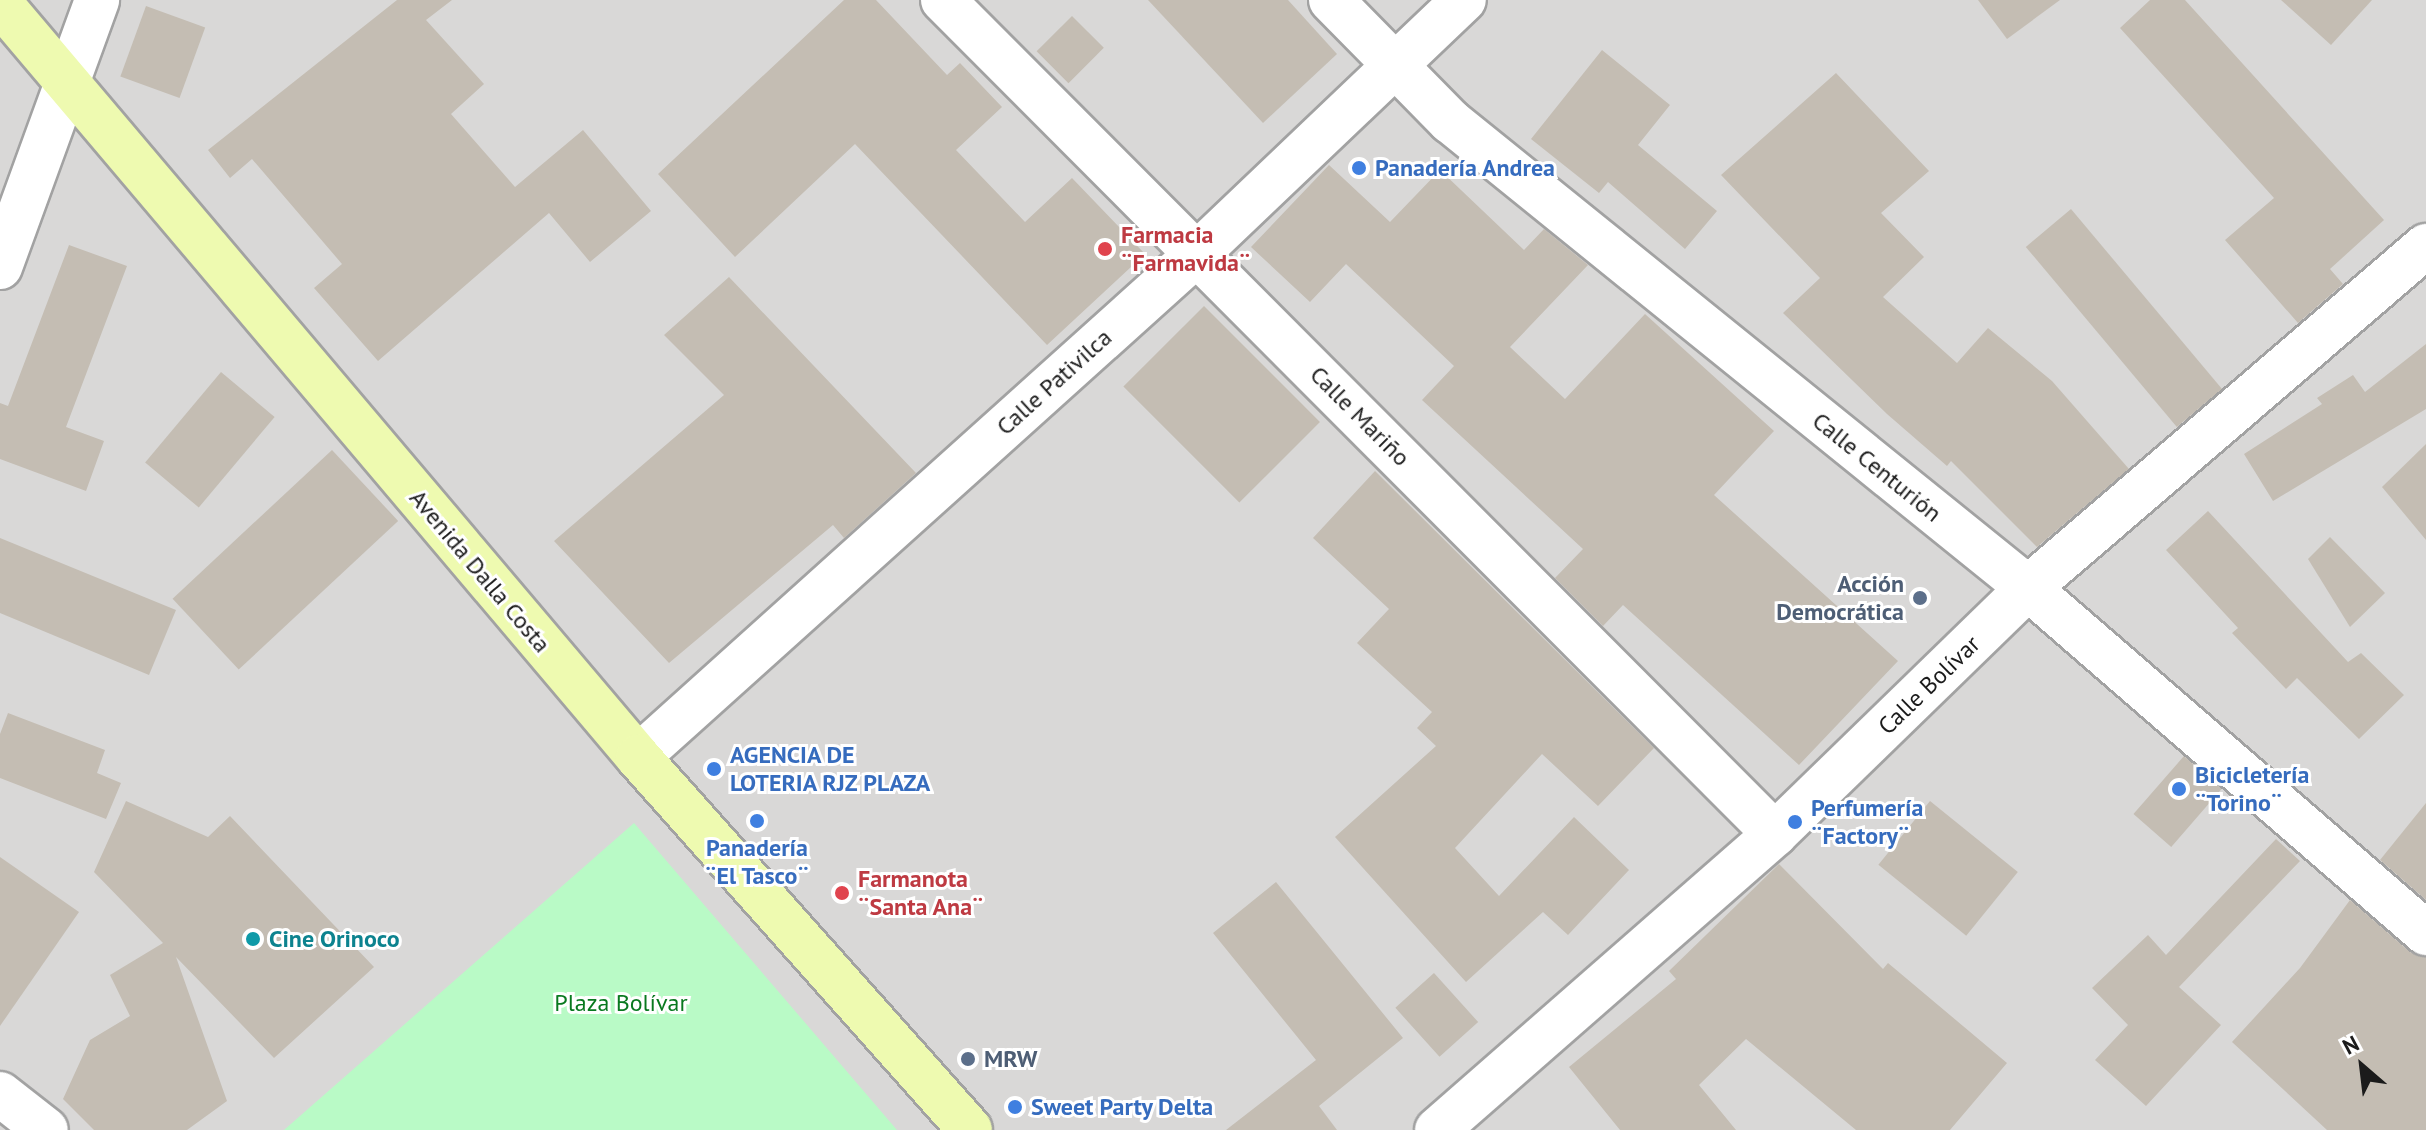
<!DOCTYPE html>
<meta charset="utf-8">
<style>
body{margin:0}
#map{position:relative;width:2426px;height:1130px;overflow:hidden;background:#edeadf;font-family:"PT Sans",sans-serif}
div>[style]{position:absolute}
.residential>*{inset:0;background:#d9d8d7;transform-origin:0 0}
.park>*{inset:0;background:#b9fac6}
.building>*{inset:0;background:#c4bdb3;transform-origin:0 0}
.roads{filter:drop-shadow(2px 0 #a2a2a2) drop-shadow(-2px 0 #a2a2a2) drop-shadow(0 2px #a2a2a2) drop-shadow(0 -2px #a2a2a2)}
.street>*{height:44px;margin:-22px;padding:0 22px;transform-origin:22px;border-radius:22px;background:#fff}
.secondary>*{height:44px;margin:-22px;padding:0 22px;transform-origin:22px;border-radius:22px;background:#eefab0}
.dots>*{width:22px;height:22px;translate:-50% -50%;box-sizing:border-box;border:4px solid #fff;border-radius:50%}
span{translate:-50% -50%;white-space:nowrap;text-align:center;line-height:1.15;-webkit-text-stroke:6px #fff;paint-order:stroke}
.shop-label{font-size:24px;color:#366cbe;font-weight:700}
.left{translate:0 -50%;text-align:left}
.health-label{font-size:24px;color:#be3a42;font-weight:700}
.street-label{font-size:24px;color:#1b1b1b}
.service-label{font-size:24px;color:#4e5e75;font-weight:700}
.right{translate:-100% -50%;text-align:right}
.culture-label{font-size:24px;color:#0d838f;font-weight:700}
.park-label{font-size:24px;color:#09791f}
.north{position:absolute;left:2322px;top:1026px;width:80px;height:80px;-webkit-text-stroke:6px #fff;paint-order:stroke;rotate:332deg;font-size:22px;font-weight:700;line-height:32px;text-align:center;color:#1b1b1b}
.north::after{content:'';display:block;margin:auto;width:28px;height:36px;background:#1b1b1b;clip-path:polygon(50% 0,100% 100%,50% 72%,0 100%)}
</style>
<div id="map">
<div class="residential">
<i style="left:0;top:0;width:2426px;height:1130px"></i>
</div>
<div class="park">
<i style="clip-path:polygon(634px 823px,897px 1130px,284px 1130px)"></i>
</div>
<div class="building">
<i style="clip-path:polygon(397px 0,452px 0,426px 20px,484px 84px,451px 114px,515px 187px,583px 130px,651px 211px,590px 262px,549px 213px,378px 361px,314px 288px,342px 264px,252px 159px,230px 178px,208px 150px)"></i>
<i style="clip-path:polygon(844px 0,876px 0,947px 75px,960px 63px,1002px 107px,956px 150px,1025px 222px,1072px 178px,1145px 254px,1047px 345px,855px 144px,735px 257px,658px 174px)"></i>
<i style="clip-path:polygon(1148px 0,1288px 0,1337px 54px,1263px 123px)"></i>
<i style="clip-path:polygon(1978px 0,2060px 0,2007px 39px)"></i>
<i style="clip-path:polygon(2150px 0,2185px 0,2384px 220px,2330px 269px,2343px 284px,2298px 323px,2225px 240px,2274px 198px,2120px 28px)"></i>
<i style="clip-path:polygon(2281px 0,2372px 0,2331px 45px)"></i>
<i style="left:146px;top:6px;width:63px;height:75px;rotate:20deg"></i>
<i style="left:1072px;top:16px;width:45px;height:50px;rotate:45deg"></i>
<i style="clip-path:polygon(1602px 50px,1670px 105px,1638px 145px,1717px 211px,1685px 249px,1608px 182px,1599px 193px,1531px 139px)"></i>
<i style="clip-path:polygon(1836px 73px,1929px 171px,1881px 213px,1924px 257px,1883px 297px,1957px 363px,1988px 328px,2052px 381px,2129px 469px,2037px 547px,1951px 461px,1947px 466px,1887px 414px,1783px 313px,1820px 278px,1721px 175px)"></i>
<i style="clip-path:polygon(1329px 165px,1390px 222px,1440px 170px,1524px 250px,1544px 229px,1588px 265px,1510px 347px,1565px 399px,1645px 314px,1774px 431px,1714px 495px,1898px 661px,1799px 765px,1623px 605px,1603px 626px,1555px 578px,1583px 549px,1422px 400px,1454px 366px,1346px 264px,1310px 302px,1251px 247px)"></i>
<i style="left:2071px;top:209px;width:235px;height:59px;rotate:50deg"></i>
<i style="clip-path:polygon(69px 245px,127px 266px,66px 427px,104px 441px,86px 491px,0 459px,0 403px,8px 406px)"></i>
<i style="clip-path:polygon(729px 277px,916px 473px,844px 538px,833px 525px,669px 663px,554px 541px,724px 395px,664px 335px)"></i>
<i style="left:1204px;top:306px;width:164px;height:114px;rotate:45deg"></i>
<i style="clip-path:polygon(2426px 344px,2426px 409px,2273px 501px,2244px 454px,2322px 404px,2317px 398px,2353px 375px,2365px 392px)"></i>
<i style="left:221px;top:372px;width:70px;height:118px;rotate:40deg"></i>
<i style="clip-path:polygon(2426px 444px,2426px 540px,2382px 487px)"></i>
<i style="left:332px;top:450px;width:97px;height:218px;rotate:47deg"></i>
<i style="clip-path:polygon(1375px 471px,1654px 748px,1598px 806px,1542px 754px,1455px 848px,1499px 896px,1574px 817px,1629px 870px,1568px 935px,1543px 912px,1466px 982px,1335px 837px,1436px 746px,1417px 728px,1432px 712px,1357px 643px,1389px 609px,1313px 538px)"></i>
<i style="clip-path:polygon(2208px 511px,2348px 662px,2361px 653px,2404px 695px,2359px 739px,2297px 678px,2286px 689px,2232px 633px,2238px 628px,2166px 550px)"></i>
<i style="clip-path:polygon(2330px 537px,2385px 593px,2350px 627px,2308px 559px)"></i>
<i style="clip-path:polygon(0 538px,176px 610px,149px 675px,0 613px)"></i>
<i style="clip-path:polygon(8px 713px,105px 750px,97px 773px,121px 783px,106px 819px,0 778px,0 734px)"></i>
<i style="left:2184px;top:756px;width:50px;height:77px;rotate:41deg"></i>
<i style="clip-path:polygon(126px 801px,208px 837px,230px 816px,374px 967px,274px 1058px,176px 957px,227px 1101px,187px 1130px,94px 1130px,63px 1099px,90px 1040px,130px 1016px,110px 975px,163px 943px,94px 872px)"></i>
<i style="left:1930px;top:801px;width:113px;height:82px;rotate:39deg"></i>
<i style="clip-path:polygon(2426px 803px,2426px 900px,2380px 860px)"></i>
<i style="clip-path:polygon(2276px 839px,2300px 861px,2179px 987px,2221px 1025px,2146px 1106px,2095px 1060px,2128px 1025px,2092px 988px,2148px 935px,2166px 955px)"></i>
<i style="clip-path:polygon(0 857px,79px 912px,0 1026px)"></i>
<i style="clip-path:polygon(1779px 864px,1883px 969px,1888px 963px,2007px 1063px,1950px 1130px,1856px 1130px,1746px 1039px,1699px 1085px,1736px 1130px,1620px 1130px,1569px 1067px,1676px 979px,1669px 971px)"></i>
<i style="clip-path:polygon(1276px 882px,1403px 1038px,1319px 1106px,1337px 1130px,1226px 1130px,1316px 1060px,1213px 933px)"></i>
<i style="clip-path:polygon(2350px 900px,2410px 952px,2426px 957px,2426px 1130px,2327px 1130px,2232px 1042px,2300px 968px)"></i>
<i style="left:1434px;top:973px;width:66px;height:52px;rotate:48deg"></i>
</div>
<div class="roads">
<div class="street">
<i style="left:943px;top:0;width:1178px;rotate:45.07deg"></i>
<i style="left:1331px;top:0;width:170px;rotate:45.5deg"></i>
<i style="left:1450px;top:121px;width:743px;rotate:38.94deg"></i>
<i style="left:2028px;top:588px;width:527px;rotate:40.92deg"></i>
<i style="left:0;top:267px;width:284px;rotate:-70deg"></i>
<i style="left:638px;top:757px;width:753px;rotate:-41.99deg"></i>
<i style="left:1198px;top:253px;width:367px;rotate:-43.6deg"></i>
<i style="left:0;top:1094px;width:58px;rotate:38deg"></i>
<i style="left:1437px;top:1130px;width:449px;rotate:-41.2deg"></i>
<i style="left:1775px;top:834px;width:353px;rotate:-44.2deg"></i>
<i style="left:2028px;top:588px;width:525px;rotate:-40.67deg"></i>
</div>
<div class="secondary">
<i style="left:0;top:3px;width:988px;rotate:49.76deg"></i>
<i style="left:638px;top:757px;width:499px;rotate:48.3deg"></i>
</div>
</div>
<div class="dots">
<i style="left:1359px;top:168px;background:#3f7fe0"></i>
<i style="left:1105px;top:249px;background:#e0444e"></i>
<i style="left:1920px;top:598px;background:#5c6f8a"></i>
<i style="left:714px;top:769px;background:#3f7fe0"></i>
<i style="left:2179px;top:789px;background:#3f7fe0"></i>
<i style="left:757px;top:821px;background:#3f7fe0"></i>
<i style="left:1795px;top:822px;background:#3f7fe0"></i>
<i style="left:842px;top:893px;background:#e0444e"></i>
<i style="left:253px;top:939px;background:#0f9aa8"></i>
<i style="left:968px;top:1059px;background:#5c6f8a"></i>
<i style="left:1015px;top:1107px;background:#3f7fe0"></i>
</div>
<div class="shop-label">
<span class="left" style="left:1375px;top:168px">Panadería Andrea</span>
<span class="left" style="left:730px;top:769px">AGENCIA DE<br>LOTERIA RJZ PLAZA</span>
<span class="left" style="left:2195px;top:789px">Bicicletería<br>¨Torino¨</span>
<span class="left" style="left:1811px;top:822px">Perfumería<br>¨Factory¨</span>
<span style="left:757px;top:862px">Panadería<br>¨El Tasco¨</span>
<span class="left" style="left:1031px;top:1107px">Sweet Party Delta</span>
</div>
<div class="health-label">
<span class="left" style="left:1121px;top:249px">Farmacia<br>¨Farmavida¨</span>
<span class="left" style="left:858px;top:893px">Farmanota<br>¨Santa Ana¨</span>
</div>
<div class="street-label">
<span style="left:1054px;top:382px;rotate:-42deg">Calle Pativilca</span>
<span style="left:1360px;top:416px;rotate:45deg">Calle Mariño</span>
<span style="left:1877px;top:467px;rotate:39deg">Calle Centurión</span>
<span style="left:480px;top:571px;rotate:50deg">Avenida Dalla Costa</span>
<span style="left:1929px;top:685px;rotate:-44deg">Calle Bolívar</span>
</div>
<div class="service-label">
<span class="right" style="left:1904px;top:598px">Acción<br>Democrática</span>
<span class="left" style="left:984px;top:1059px">MRW</span>
</div>
<div class="culture-label">
<span class="left" style="left:269px;top:939px">Cine Orinoco</span>
</div>
<div class="park-label">
<span style="left:621px;top:1003px">Plaza Bolívar</span>
</div>
<div class="north">N</div>
</div>
